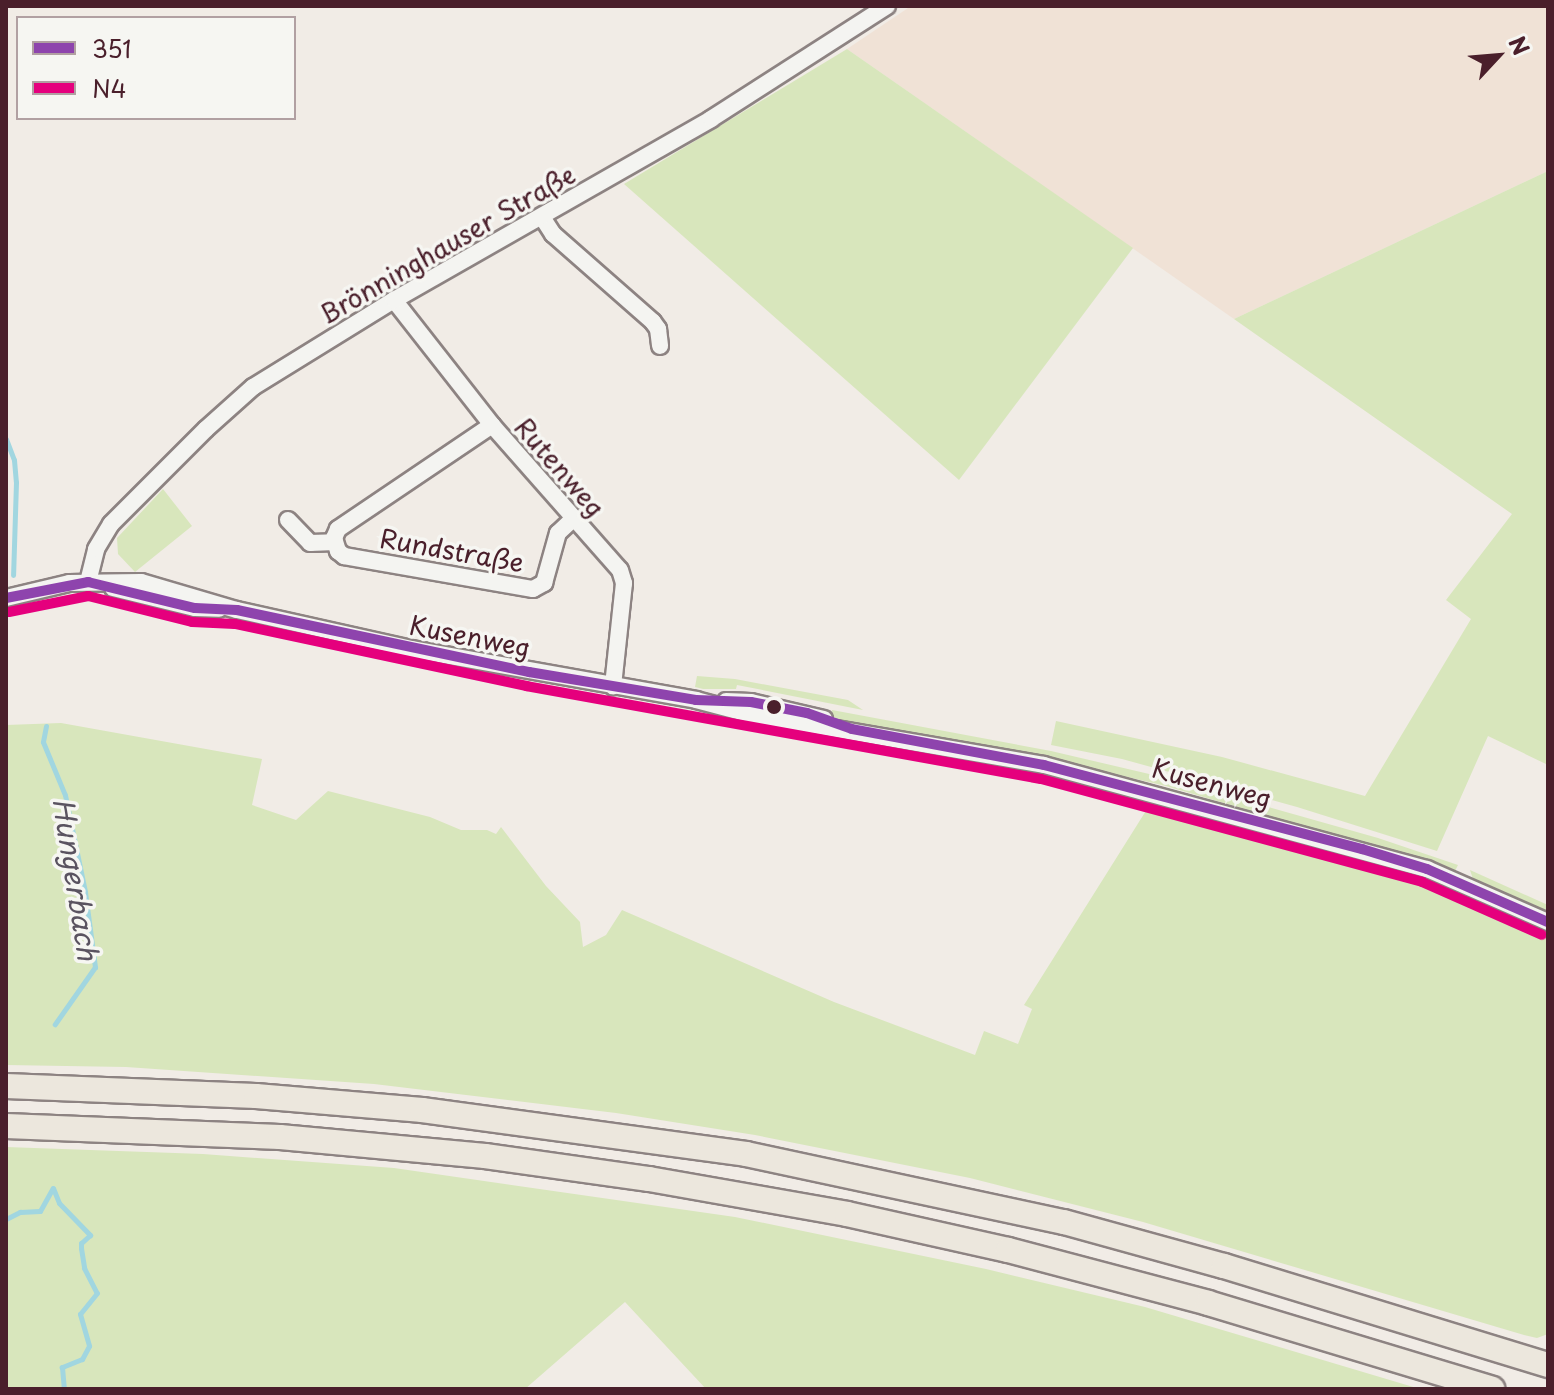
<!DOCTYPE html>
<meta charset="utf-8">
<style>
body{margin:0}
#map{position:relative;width:1554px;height:1395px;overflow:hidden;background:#f1ece6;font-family:"Playpen Sans",sans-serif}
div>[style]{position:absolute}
.built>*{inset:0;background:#f0e2d6}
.green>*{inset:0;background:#d8e6bc}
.stream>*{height:5px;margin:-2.5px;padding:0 2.5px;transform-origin:2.5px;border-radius:2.5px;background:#a1d6e0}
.roads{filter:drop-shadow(2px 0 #8d8382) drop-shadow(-2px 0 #8d8382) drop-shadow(0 2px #8d8382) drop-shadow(0 -2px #8d8382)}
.minor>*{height:16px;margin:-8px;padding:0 8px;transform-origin:8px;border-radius:8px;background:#f4f4f1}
.highway>*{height:24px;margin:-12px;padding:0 12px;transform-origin:12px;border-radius:12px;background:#ece7dd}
.bus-1>*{height:10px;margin:-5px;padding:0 5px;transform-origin:5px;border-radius:5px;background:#8e44ad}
.bus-2>*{height:10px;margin:-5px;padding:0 5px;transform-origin:5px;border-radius:5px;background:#e5007d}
.dots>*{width:22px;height:22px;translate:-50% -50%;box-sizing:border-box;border:4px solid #f6f6f2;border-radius:50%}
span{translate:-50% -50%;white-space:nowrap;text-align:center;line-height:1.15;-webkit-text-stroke:7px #f6f6f2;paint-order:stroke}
.street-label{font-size:26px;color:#4a1f2b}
.water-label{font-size:28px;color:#5a5360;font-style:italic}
.frame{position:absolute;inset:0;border:8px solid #4a1f2b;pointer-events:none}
.legend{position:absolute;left:16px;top:16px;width:280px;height:104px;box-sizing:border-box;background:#f6f6f2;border:2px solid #b1a0a2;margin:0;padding:10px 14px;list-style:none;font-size:24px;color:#4a1f2b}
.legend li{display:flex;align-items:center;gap:16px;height:40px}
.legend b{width:40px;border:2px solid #b1a0a2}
.north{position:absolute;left:1458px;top:16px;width:80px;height:80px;-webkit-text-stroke:6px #f6f6f2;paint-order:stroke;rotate:64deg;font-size:22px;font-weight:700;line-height:32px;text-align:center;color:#4a1f2b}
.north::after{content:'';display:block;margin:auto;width:28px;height:36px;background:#4a1f2b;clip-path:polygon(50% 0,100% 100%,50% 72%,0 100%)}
</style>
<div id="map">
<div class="built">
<i style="clip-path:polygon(911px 6px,1548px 6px,1548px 171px,1234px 319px,847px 49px)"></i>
</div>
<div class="green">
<i style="clip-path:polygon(847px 49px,1133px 248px,959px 480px,624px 184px)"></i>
<i style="clip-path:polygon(1548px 171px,1548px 765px,1488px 736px,1437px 851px,1297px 807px,1122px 759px,1051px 745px,1056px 721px,1222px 757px,1365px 796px,1471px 619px,1446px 600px,1512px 514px,1234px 319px)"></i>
<i style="clip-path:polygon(163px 489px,192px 526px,135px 572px,118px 554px,117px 538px)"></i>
<i style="clip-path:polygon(697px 676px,735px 679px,848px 700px,863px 710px,737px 685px,736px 689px,703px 689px,695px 687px)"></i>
<i style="clip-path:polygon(832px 710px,1051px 751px,1162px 777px,1378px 838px,1458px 865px,1455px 871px,1166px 786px,1054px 760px,846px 722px,830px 716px)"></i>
<i style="clip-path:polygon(61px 723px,262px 759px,252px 805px,296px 820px,328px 791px,430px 817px,461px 830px,487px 830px,496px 834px,501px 827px,546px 886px,580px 922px,583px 947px,606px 935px,622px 910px,834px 1002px,975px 1055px,984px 1031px,1018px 1044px,1032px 1009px,1024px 1005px,1154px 798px,1421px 875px,1465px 892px,1548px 929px,1548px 1334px,1537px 1338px,1524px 1335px,1143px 1222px,970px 1178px,755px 1135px,616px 1113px,374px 1084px,126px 1067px,6px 1065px,6px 725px)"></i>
<i style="clip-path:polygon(808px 728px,1040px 772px,1133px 794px,1137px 801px,1041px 778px,806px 735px)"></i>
<i style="clip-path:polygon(1470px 870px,1548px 905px,1548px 914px,1474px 882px)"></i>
<i style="clip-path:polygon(6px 1147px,203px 1154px,394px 1168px,735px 1217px,986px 1269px,1145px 1307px,1420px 1389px,706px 1389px,625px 1302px,525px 1389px,6px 1389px)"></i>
</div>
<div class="stream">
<i style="left:6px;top:439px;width:22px;rotate:69deg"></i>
<i style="left:14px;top:460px;width:22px;rotate:85deg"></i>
<i style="left:16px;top:482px;width:93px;rotate:91.8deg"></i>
<i style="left:46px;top:726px;width:16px;rotate:101deg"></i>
<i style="left:43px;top:742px;width:57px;rotate:67.5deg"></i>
<i style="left:65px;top:795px;width:99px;rotate:78.3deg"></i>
<i style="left:85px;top:892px;width:76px;rotate:82.4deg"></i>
<i style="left:95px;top:967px;width:70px;rotate:125.1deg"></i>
<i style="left:53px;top:1188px;width:16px;rotate:68deg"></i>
<i style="left:59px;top:1203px;width:45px;rotate:45.9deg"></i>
<i style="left:90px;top:1235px;width:12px;rotate:138deg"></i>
<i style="left:81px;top:1243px;width:5px;rotate:90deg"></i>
<i style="left:81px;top:1248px;width:20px;rotate:81deg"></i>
<i style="left:84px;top:1268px;width:28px;rotate:63deg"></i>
<i style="left:97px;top:1293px;width:27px;rotate:129deg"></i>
<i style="left:80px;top:1314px;width:33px;rotate:74deg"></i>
<i style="left:89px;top:1346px;width:15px;rotate:118deg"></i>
<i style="left:82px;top:1359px;width:22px;rotate:158deg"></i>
<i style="left:62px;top:1367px;width:22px;rotate:85deg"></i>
<i style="left:6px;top:1219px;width:16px;rotate:-27deg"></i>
<i style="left:20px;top:1212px;width:20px;rotate:-3deg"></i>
<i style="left:40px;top:1211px;width:26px;rotate:-61deg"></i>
</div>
<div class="roads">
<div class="minor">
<i style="left:542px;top:217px;width:20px;rotate:57deg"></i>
<i style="left:553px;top:234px;width:133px;rotate:41.3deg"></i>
<i style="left:653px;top:322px;width:9px;rotate:54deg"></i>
<i style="left:658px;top:329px;width:17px;rotate:83deg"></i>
<i style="left:394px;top:300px;width:159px;rotate:51.9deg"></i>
<i style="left:492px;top:425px;width:193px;rotate:48.6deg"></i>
<i style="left:620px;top:570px;width:14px;rotate:73deg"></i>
<i style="left:624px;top:583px;width:104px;rotate:96.1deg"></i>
<i style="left:492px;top:425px;width:186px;rotate:146deg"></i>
<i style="left:338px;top:529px;width:10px;rotate:114deg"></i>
<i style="left:334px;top:538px;width:14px;rotate:73deg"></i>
<i style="left:338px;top:551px;width:8px;rotate:40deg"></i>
<i style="left:344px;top:556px;width:192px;rotate:9.9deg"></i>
<i style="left:533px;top:589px;width:13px;rotate:-29deg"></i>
<i style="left:544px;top:583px;width:52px;rotate:-74.4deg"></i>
<i style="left:558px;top:533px;width:21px;rotate:-43deg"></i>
<i style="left:288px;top:520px;width:32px;rotate:46deg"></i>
<i style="left:310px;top:543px;width:25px;rotate:-2deg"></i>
<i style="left:88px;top:582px;width:34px;rotate:-76deg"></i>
<i style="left:96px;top:549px;width:29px;rotate:-59deg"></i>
<i style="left:111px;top:524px;width:134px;rotate:-45deg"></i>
<i style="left:206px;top:429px;width:63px;rotate:-41.8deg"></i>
<i style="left:253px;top:387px;width:166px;rotate:-31.7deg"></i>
<i style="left:394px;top:300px;width:365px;rotate:-29.7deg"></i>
<i style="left:711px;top:119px;width:209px;rotate:-32.7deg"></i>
<i style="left:113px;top:588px;width:84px;rotate:13.7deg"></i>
<i style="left:195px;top:608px;width:24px;rotate:2deg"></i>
<i style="left:6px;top:598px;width:65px;rotate:-13.4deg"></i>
<i style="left:69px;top:583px;width:72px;rotate:-0.8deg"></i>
<i style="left:141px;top:582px;width:100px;rotate:16.3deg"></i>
<i style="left:237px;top:610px;width:178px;rotate:12.6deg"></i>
<i style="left:411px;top:649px;width:290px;rotate:10.1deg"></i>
<i style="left:696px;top:700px;width:55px;rotate:14.8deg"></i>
<i style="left:749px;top:714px;width:299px;rotate:9.8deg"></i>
<i style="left:1044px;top:765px;width:397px;rotate:15.2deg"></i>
<i style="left:1427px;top:869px;width:132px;rotate:23.7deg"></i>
<i style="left:726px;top:701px;width:25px;rotate:2deg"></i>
<i style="left:751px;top:702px;width:75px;rotate:13.1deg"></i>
</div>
<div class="highway">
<i style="left:6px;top:1086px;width:250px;rotate:2.3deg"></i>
<i style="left:256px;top:1096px;width:167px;rotate:4.8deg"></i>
<i style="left:422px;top:1110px;width:327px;rotate:7.7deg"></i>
<i style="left:746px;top:1154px;width:325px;rotate:12.1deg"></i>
<i style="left:1064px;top:1222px;width:166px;rotate:15.4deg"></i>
<i style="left:1224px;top:1266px;width:339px;rotate:17deg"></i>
<i style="left:6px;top:1126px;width:274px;rotate:2.3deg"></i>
<i style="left:280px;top:1137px;width:206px;rotate:5.3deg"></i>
<i style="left:485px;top:1156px;width:166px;rotate:8deg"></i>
<i style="left:649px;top:1179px;width:201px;rotate:10deg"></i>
<i style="left:847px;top:1214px;width:165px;rotate:12.6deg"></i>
<i style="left:1008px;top:1250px;width:207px;rotate:14.8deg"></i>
<i style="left:1208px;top:1303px;width:297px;rotate:16.8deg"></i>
</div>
</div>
<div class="bus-1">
<i style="left:6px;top:598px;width:84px;rotate:-11deg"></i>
<i style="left:88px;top:582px;width:110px;rotate:13.7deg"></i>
<i style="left:195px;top:608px;width:42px;rotate:2.7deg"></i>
<i style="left:237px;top:610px;width:299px;rotate:12deg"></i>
<i style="left:529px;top:672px;width:169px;rotate:9.5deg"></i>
<i style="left:696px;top:700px;width:55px;rotate:2.1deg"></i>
<i style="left:751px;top:702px;width:57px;rotate:11.1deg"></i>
<i style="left:807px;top:713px;width:48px;rotate:19.6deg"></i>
<i style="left:852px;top:729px;width:195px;rotate:10.6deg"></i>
<i style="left:1044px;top:765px;width:329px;rotate:14.8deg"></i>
<i style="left:1362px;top:849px;width:68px;rotate:17.1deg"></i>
<i style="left:1427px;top:869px;width:132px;rotate:23.7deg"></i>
</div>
<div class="bus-2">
<i style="left:9px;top:612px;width:81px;rotate:-11.4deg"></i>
<i style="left:88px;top:596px;width:107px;rotate:14deg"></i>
<i style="left:192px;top:622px;width:43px;rotate:2.7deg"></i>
<i style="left:235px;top:624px;width:298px;rotate:12deg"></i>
<i style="left:526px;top:686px;width:523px;rotate:10.24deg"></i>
<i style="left:1041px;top:779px;width:395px;rotate:15.1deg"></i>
<i style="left:1422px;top:882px;width:131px;rotate:23.8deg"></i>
</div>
<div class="dots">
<i style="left:774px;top:707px;background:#4a1f2b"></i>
</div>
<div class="street-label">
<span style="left:447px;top:244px;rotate:-30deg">Brönninghauser Straße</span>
<span style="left:560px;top:467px;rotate:49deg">Rutenweg</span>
<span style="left:452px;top:550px;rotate:10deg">Rundstraße</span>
<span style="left:470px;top:636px;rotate:11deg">Kusenweg</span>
<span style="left:1212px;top:783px;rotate:15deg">Kusenweg</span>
</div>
<div class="water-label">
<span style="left:76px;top:879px;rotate:81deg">Hungerbach</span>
</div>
<div class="frame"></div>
<ul class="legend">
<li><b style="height:10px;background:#8e44ad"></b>351</li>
<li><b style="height:10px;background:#e5007d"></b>N4</li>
</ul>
<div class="north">N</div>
</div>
